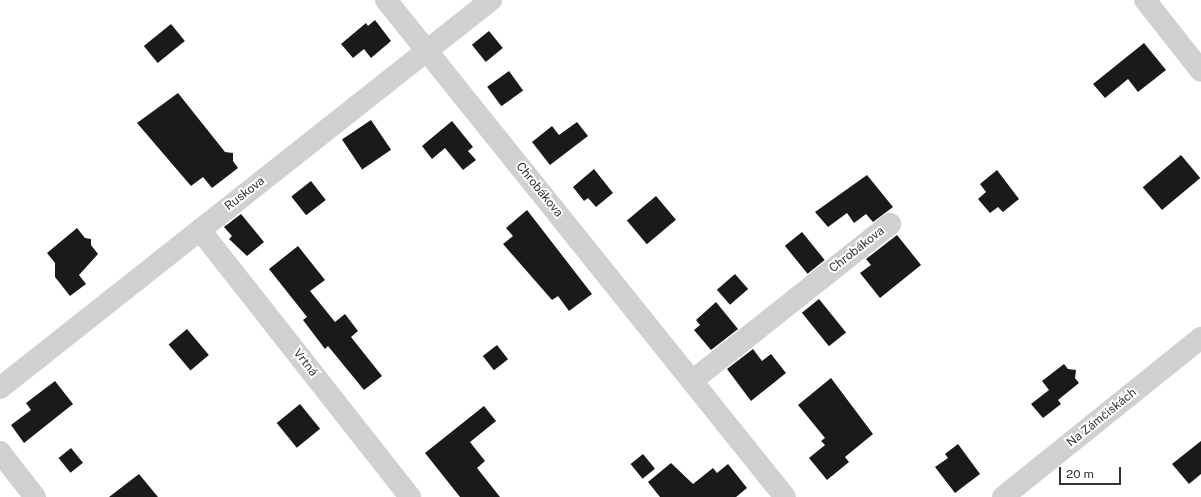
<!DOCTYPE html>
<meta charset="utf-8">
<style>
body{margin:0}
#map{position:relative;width:1201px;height:497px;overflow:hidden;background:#fff;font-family:"Public Sans",sans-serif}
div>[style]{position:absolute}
.building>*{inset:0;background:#1a1a1a;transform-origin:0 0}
.street>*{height:22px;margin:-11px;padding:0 11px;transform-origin:11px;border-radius:11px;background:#d0d0d0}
span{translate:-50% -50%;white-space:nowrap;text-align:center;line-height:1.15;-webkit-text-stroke:4px #fff;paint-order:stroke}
.street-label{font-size:12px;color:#333}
.scale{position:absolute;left:1059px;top:467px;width:62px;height:18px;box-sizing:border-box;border:2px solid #333;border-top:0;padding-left:5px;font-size:12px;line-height:14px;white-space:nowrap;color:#333;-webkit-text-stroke:3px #fff;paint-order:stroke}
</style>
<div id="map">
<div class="building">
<i style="clip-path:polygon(375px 20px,391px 41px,371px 58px,364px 49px,353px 58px,341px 44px,366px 23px,368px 26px)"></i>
<i style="left:171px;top:24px;width:22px;height:35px;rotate:51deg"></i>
<i style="left:489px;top:31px;width:22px;height:22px;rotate:51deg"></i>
<i style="clip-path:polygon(1144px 43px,1166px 70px,1138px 92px,1128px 79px,1105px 98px,1093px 84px)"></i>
<i style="left:509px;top:71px;width:24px;height:27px;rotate:54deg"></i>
<i style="clip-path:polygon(178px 93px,225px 152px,233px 153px,233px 161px,238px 168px,212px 188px,203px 177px,191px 186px,137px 123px)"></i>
<i style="left:371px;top:120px;width:36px;height:35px;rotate:56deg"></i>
<i style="clip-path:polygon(452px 121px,473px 147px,468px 151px,476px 160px,463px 170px,445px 148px,432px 159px,422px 146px)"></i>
<i style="clip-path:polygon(577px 122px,588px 136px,550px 165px,532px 142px,552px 126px,559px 135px)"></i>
<i style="left:1181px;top:155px;width:30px;height:50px;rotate:50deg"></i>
<i style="clip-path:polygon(594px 169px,613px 193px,596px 207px,588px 198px,584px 201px,573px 187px)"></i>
<i style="clip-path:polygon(997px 170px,1019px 199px,1003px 212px,998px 207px,990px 213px,978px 199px,986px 192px,980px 184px)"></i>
<i style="clip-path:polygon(867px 175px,893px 207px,873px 222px,866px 214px,854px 223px,847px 213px,828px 227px,815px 212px)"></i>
<i style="left:311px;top:181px;width:24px;height:25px;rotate:52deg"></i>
<i style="left:656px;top:196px;width:31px;height:38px;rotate:50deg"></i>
<i style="clip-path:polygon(527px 210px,592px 294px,569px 311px,558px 296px,552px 300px,503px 244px,513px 236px,506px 228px)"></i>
<i style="clip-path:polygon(241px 214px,264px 242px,247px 256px,229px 239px,232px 236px,224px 227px)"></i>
<i style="clip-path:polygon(77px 228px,85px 238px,91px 239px,91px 245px,98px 254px,79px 275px,86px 284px,70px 296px,55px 277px,55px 263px,47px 253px)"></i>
<i style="left:802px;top:232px;width:36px;height:22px;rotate:51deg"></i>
<i style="clip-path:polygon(897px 235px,921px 265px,880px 298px,860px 273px,871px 265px,866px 259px)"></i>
<i style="clip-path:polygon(298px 246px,325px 280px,310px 291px,335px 322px,345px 314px,358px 331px,351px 337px,382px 376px,364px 390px,328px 346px,325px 349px,303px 320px,307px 317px,269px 269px)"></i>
<i style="left:735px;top:274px;width:20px;height:24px;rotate:49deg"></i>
<i style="left:819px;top:299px;width:43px;height:22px;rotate:51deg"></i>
<i style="clip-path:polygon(716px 302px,738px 329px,711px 350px,694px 330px,700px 325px,696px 320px)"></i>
<i style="left:187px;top:329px;width:34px;height:24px;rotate:50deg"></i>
<i style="left:497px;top:345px;width:18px;height:18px;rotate:52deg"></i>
<i style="clip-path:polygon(753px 349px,762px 361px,771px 354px,786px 373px,751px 401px,727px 369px)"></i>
<i style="clip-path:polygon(1064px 364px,1068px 369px,1076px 370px,1075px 378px,1079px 383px,1058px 400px,1061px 404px,1043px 418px,1031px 404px,1049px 390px,1042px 381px)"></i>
<i style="clip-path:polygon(831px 378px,873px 434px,845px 457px,849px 462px,827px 480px,809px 458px,825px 445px,821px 441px,825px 438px,798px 405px)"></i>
<i style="clip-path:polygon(55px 381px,73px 404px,24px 443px,11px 425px,31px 410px,26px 403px)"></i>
<i style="left:300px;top:404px;width:32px;height:30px;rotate:51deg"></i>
<i style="clip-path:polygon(484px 406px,496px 421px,470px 442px,485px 461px,477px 468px,500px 497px,460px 497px,425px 453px)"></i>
<i style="clip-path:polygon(1201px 441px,1201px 474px,1189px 484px,1172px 464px)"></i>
<i style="clip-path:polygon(958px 444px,980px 474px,955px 493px,935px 467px,948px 458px,945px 454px)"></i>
<i style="left:71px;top:448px;width:19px;height:16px;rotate:51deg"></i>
<i style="left:643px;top:454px;width:19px;height:16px;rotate:51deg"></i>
<i style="clip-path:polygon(671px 463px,693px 484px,713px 468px,717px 473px,728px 464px,747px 488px,736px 497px,660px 497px,648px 482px)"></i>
<i style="clip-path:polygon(139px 474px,158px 497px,109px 497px)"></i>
</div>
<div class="street">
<i style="left:386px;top:0;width:637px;rotate:51.24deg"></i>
<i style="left:1145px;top:0;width:90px;rotate:51.7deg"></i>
<i style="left:200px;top:230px;width:340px;rotate:51.8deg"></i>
<i style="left:692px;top:381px;width:253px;rotate:-38.4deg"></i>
<i style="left:0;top:388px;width:626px;rotate:-38.32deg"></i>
<i style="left:0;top:452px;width:57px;rotate:52.1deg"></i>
<i style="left:1003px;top:497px;width:254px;rotate:-38.8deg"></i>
</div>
<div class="street-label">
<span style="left:539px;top:190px;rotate:51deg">Chrobákova</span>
<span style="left:245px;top:194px;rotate:-38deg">Ruskova</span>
<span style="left:857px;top:250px;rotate:-38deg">Chrobákova</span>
<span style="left:305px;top:363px;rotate:52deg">Vrtná</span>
<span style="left:1102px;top:418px;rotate:-39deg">Na Zámčiskách</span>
</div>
<div class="scale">20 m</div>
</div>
